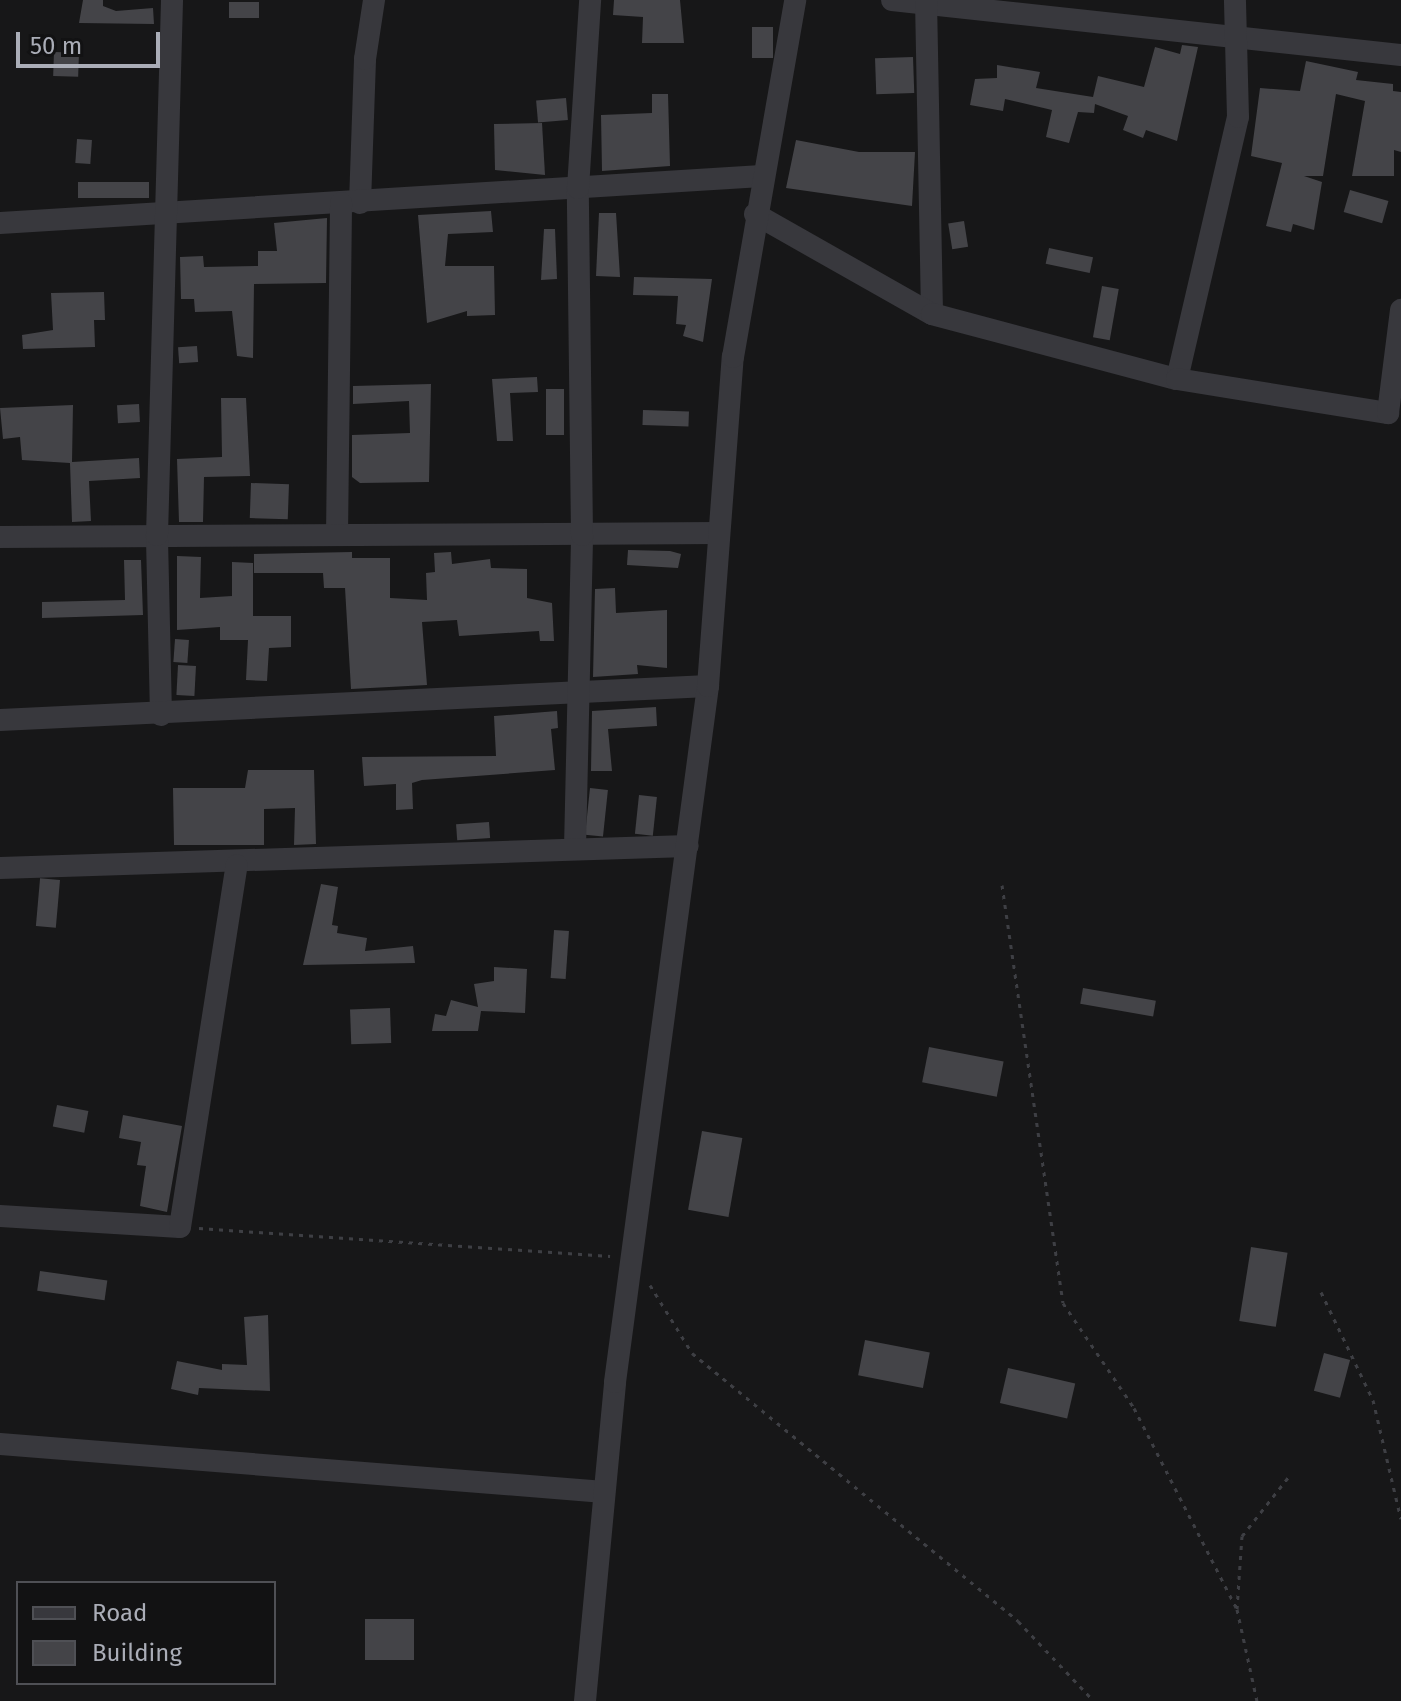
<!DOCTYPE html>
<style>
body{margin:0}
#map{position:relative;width:1401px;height:1701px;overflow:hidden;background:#171718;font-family:"Fira Sans",sans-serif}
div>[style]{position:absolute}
.building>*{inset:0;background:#444448;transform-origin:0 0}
.path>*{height:3px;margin-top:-1.5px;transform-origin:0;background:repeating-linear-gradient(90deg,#3e3f44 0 4px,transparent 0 10px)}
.minor>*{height:22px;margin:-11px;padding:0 11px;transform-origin:11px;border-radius:11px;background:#38383d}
span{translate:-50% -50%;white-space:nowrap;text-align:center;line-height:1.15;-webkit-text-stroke:6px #121213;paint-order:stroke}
.legend{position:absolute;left:16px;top:1581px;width:260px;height:104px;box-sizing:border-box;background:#121213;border:2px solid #4f5055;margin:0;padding:10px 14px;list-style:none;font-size:24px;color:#aaadb7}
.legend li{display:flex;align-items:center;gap:16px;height:40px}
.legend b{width:40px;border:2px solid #4f5055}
.scale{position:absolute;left:16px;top:32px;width:144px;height:36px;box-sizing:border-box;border:4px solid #aaadb7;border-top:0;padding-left:10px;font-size:24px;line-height:28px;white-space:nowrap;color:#aaadb7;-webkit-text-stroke:6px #121213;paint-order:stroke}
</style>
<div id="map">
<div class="building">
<i style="clip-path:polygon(83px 0,103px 0,103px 6px,116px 11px,153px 8px,154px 24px,79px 23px)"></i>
<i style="clip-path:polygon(614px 0,680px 0,684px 43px,642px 43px,643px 17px,613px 15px)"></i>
<i style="left:229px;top:2px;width:30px;height:16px"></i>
<i style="left:752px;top:27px;width:21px;height:31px"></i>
<i style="clip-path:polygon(1182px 45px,1198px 47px,1177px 141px,1146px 130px,1143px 138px,1123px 130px,1128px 116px,1095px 104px,1094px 113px,1078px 112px,1069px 143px,1046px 137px,1052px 110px,1005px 99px,1003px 111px,970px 105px,975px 79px,997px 78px,997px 65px,1040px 72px,1036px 88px,1093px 97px,1098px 76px,1144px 87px,1155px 47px,1180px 54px)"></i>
<i style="left:54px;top:52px;width:25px;height:24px;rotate:2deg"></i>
<i style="left:913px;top:57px;width:36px;height:38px;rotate:88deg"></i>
<i style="clip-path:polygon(1306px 61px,1358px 72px,1356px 80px,1393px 84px,1393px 91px,1401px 92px,1401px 152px,1394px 150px,1394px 176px,1352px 176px,1365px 101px,1336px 94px,1323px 176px,1304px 176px,1322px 182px,1314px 230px,1293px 224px,1291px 232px,1266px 226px,1282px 163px,1251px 156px,1260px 88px,1300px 91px)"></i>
<i style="clip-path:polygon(652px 94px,668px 94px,670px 166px,602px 171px,601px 115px,652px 113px)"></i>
<i style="left:566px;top:98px;width:22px;height:30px;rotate:85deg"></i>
<i style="clip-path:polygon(542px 123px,545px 175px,495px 170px,494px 124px)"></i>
<i style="left:77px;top:139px;width:15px;height:24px;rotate:4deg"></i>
<i style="clip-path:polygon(796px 140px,859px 152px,915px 152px,912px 206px,786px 188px)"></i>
<i style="left:149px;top:182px;width:16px;height:71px;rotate:90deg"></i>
<i style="left:1350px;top:190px;width:40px;height:23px;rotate:16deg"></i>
<i style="clip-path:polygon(491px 211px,493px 232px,448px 234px,445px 266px,494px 266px,495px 315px,467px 316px,467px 311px,427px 323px,418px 215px)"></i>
<i style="clip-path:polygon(599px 213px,616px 213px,620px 277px,596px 276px)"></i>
<i style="clip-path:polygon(327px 218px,326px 283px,254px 284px,253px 358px,237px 356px,232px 311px,195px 312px,194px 299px,181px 299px,180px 257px,203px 256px,204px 267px,258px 266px,258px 251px,277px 251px,274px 223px)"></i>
<i style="left:964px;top:221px;width:26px;height:16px;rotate:81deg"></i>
<i style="clip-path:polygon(544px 229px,555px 229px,557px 279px,541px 280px)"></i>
<i style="left:1049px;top:248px;width:45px;height:16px;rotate:12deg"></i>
<i style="clip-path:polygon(634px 277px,712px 279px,703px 342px,683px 336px,686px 325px,676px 324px,678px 296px,633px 295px)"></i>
<i style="left:1102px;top:286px;width:17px;height:52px;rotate:10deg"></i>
<i style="clip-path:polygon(104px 292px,105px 320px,94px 320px,95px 347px,23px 349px,22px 335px,53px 330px,51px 293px)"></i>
<i style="left:197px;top:346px;width:16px;height:19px;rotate:86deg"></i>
<i style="clip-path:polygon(537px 377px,538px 392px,510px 393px,513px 441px,497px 441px,492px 379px)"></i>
<i style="clip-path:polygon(431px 384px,429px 482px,360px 483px,352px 477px,352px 435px,410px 433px,409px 401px,353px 404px,353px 386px)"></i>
<i style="left:546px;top:389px;width:18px;height:46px"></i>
<i style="clip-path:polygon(221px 398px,246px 398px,250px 476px,204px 477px,203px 522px,179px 522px,177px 459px,222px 457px)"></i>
<i style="left:139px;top:404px;width:18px;height:22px;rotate:87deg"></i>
<i style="clip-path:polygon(73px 405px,72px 462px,139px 458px,140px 478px,89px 481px,91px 521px,72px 522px,70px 463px,22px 460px,20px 437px,3px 439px,0 408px)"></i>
<i style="left:643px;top:410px;width:46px;height:15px;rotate:2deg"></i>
<i style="left:251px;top:483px;width:38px;height:35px;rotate:2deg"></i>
<i style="clip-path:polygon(628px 550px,670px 551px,681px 554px,678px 568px,627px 565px)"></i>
<i style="clip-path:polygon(352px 552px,352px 558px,390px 558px,390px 598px,427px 600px,426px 573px,435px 572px,434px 553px,451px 552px,452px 564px,490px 559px,491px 568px,527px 569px,527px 598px,552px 603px,554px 641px,540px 641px,539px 631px,459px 636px,457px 620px,422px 622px,427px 685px,351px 689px,345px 588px,324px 588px,323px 573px,254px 573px,254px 554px)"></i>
<i style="clip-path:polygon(177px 556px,201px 557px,200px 598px,232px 596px,232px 562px,253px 563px,253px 616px,291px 616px,291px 647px,269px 648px,267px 681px,246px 680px,248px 640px,220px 640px,220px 627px,177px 630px)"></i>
<i style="clip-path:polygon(124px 560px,141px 560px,143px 615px,42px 618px,42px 602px,125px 600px)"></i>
<i style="clip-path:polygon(615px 588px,616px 613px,667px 610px,667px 668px,637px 665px,638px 674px,593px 677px,595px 589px)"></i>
<i style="left:175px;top:639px;width:14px;height:23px;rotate:4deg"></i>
<i style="left:178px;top:665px;width:18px;height:30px;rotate:3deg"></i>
<i style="clip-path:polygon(656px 707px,657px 726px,608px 729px,612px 771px,591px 771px,592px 711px)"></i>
<i style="clip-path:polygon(557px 711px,558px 728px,551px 729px,555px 770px,422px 780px,412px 783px,413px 809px,396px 810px,396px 784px,364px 786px,362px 757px,496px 756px,494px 716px)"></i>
<i style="clip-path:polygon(248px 770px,314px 770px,316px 844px,294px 845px,295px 808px,264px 809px,264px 845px,174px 845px,173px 788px,245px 788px)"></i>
<i style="left:590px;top:788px;width:18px;height:47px;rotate:6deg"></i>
<i style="left:639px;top:795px;width:18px;height:39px;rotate:6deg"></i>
<i style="left:489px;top:822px;width:16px;height:33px;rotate:86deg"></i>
<i style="left:60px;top:880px;width:48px;height:20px;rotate:95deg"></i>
<i style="clip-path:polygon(321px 884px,338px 887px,332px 925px,338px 926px,337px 933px,367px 938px,365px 951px,413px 946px,415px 963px,303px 965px)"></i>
<i style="left:554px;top:930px;width:15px;height:48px;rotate:4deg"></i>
<i style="clip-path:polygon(494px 967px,527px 969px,525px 1013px,481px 1011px,478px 1031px,432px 1031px,435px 1014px,446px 1016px,451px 1000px,478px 1007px,474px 984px,494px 981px)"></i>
<i style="left:1083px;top:988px;width:74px;height:16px;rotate:10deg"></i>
<i style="left:390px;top:1008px;width:35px;height:40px;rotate:88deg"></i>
<i style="left:929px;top:1047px;width:76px;height:36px;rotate:11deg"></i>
<i style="left:57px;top:1105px;width:32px;height:22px;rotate:11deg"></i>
<i style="clip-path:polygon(123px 1115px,182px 1126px,167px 1212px,140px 1206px,146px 1166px,137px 1165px,141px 1142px,119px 1138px)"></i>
<i style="left:702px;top:1131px;width:41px;height:80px;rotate:10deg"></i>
<i style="left:1251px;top:1247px;width:37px;height:75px;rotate:9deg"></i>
<i style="left:40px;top:1271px;width:68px;height:20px;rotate:8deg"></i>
<i style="clip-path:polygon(268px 1315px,270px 1391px,199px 1388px,198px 1395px,171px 1389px,177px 1361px,222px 1370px,222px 1364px,247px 1365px,244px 1317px)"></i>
<i style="left:865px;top:1340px;width:66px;height:36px;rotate:11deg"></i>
<i style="left:1324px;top:1353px;width:27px;height:39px;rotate:15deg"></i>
<i style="left:1008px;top:1368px;width:69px;height:36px;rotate:13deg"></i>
<i style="left:365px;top:1619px;width:49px;height:41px"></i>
</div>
<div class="path">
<i style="left:1002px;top:885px;width:422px;rotate:81.7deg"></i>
<i style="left:1063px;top:1303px;width:127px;rotate:55.9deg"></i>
<i style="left:1134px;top:1408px;width:226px;rotate:62.9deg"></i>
<i style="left:199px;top:1228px;width:412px;rotate:3.9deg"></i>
<i style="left:650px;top:1285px;width:80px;rotate:58.3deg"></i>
<i style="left:692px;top:1353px;width:422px;rotate:39.4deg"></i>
<i style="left:1018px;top:1621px;width:110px;rotate:46.5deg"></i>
<i style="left:1321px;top:1292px;width:120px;rotate:64.3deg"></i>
<i style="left:1373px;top:1400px;width:122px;rotate:76.8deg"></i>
<i style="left:1257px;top:1701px;width:94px;rotate:-102.3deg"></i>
<i style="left:1237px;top:1609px;width:73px;rotate:-86.1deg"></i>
<i style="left:1242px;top:1536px;width:78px;rotate:-51.8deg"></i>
</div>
<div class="minor">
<i style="left:892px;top:0;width:512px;rotate:6.17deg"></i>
<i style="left:926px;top:0;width:314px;rotate:88.9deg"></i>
<i style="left:360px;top:203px;width:144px;rotate:-88deg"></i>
<i style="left:365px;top:59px;width:60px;rotate:-81.3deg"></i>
<i style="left:755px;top:214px;width:203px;rotate:29.5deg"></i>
<i style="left:932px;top:314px;width:253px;rotate:14.9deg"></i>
<i style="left:1177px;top:379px;width:269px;rotate:-76.9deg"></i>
<i style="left:1238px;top:117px;width:117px;rotate:-91.5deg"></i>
<i style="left:0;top:223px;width:763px;rotate:-3.53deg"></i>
<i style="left:1177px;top:379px;width:214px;rotate:9.2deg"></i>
<i style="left:1388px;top:413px;width:104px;rotate:-82.8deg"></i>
<i style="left:337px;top:535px;width:332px;rotate:-89.3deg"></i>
<i style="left:0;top:537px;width:718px;rotate:-0.32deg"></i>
<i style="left:161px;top:715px;width:180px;rotate:-91.3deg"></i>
<i style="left:157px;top:535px;width:535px;rotate:-88.39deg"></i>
<i style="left:0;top:720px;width:709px;rotate:-2.75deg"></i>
<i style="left:575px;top:848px;width:313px;rotate:-88.7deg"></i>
<i style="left:582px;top:535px;width:347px;rotate:-90.7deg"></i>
<i style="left:578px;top:188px;width:188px;rotate:-86.3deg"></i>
<i style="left:0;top:868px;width:688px;rotate:-1.83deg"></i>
<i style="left:0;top:1216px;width:180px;rotate:3.5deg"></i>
<i style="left:180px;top:1227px;width:366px;rotate:-81.1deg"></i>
<i style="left:0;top:1444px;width:606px;rotate:4.54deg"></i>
<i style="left:585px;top:1701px;width:320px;rotate:-84.6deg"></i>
<i style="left:615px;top:1382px;width:702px;rotate:-82.39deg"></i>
<i style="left:708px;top:686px;width:330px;rotate:-85.7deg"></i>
<i style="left:733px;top:357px;width:362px;rotate:-80.1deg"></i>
</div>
<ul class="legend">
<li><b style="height:10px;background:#38383d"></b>Road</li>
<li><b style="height:22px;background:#444448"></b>Building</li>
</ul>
<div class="scale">50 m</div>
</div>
